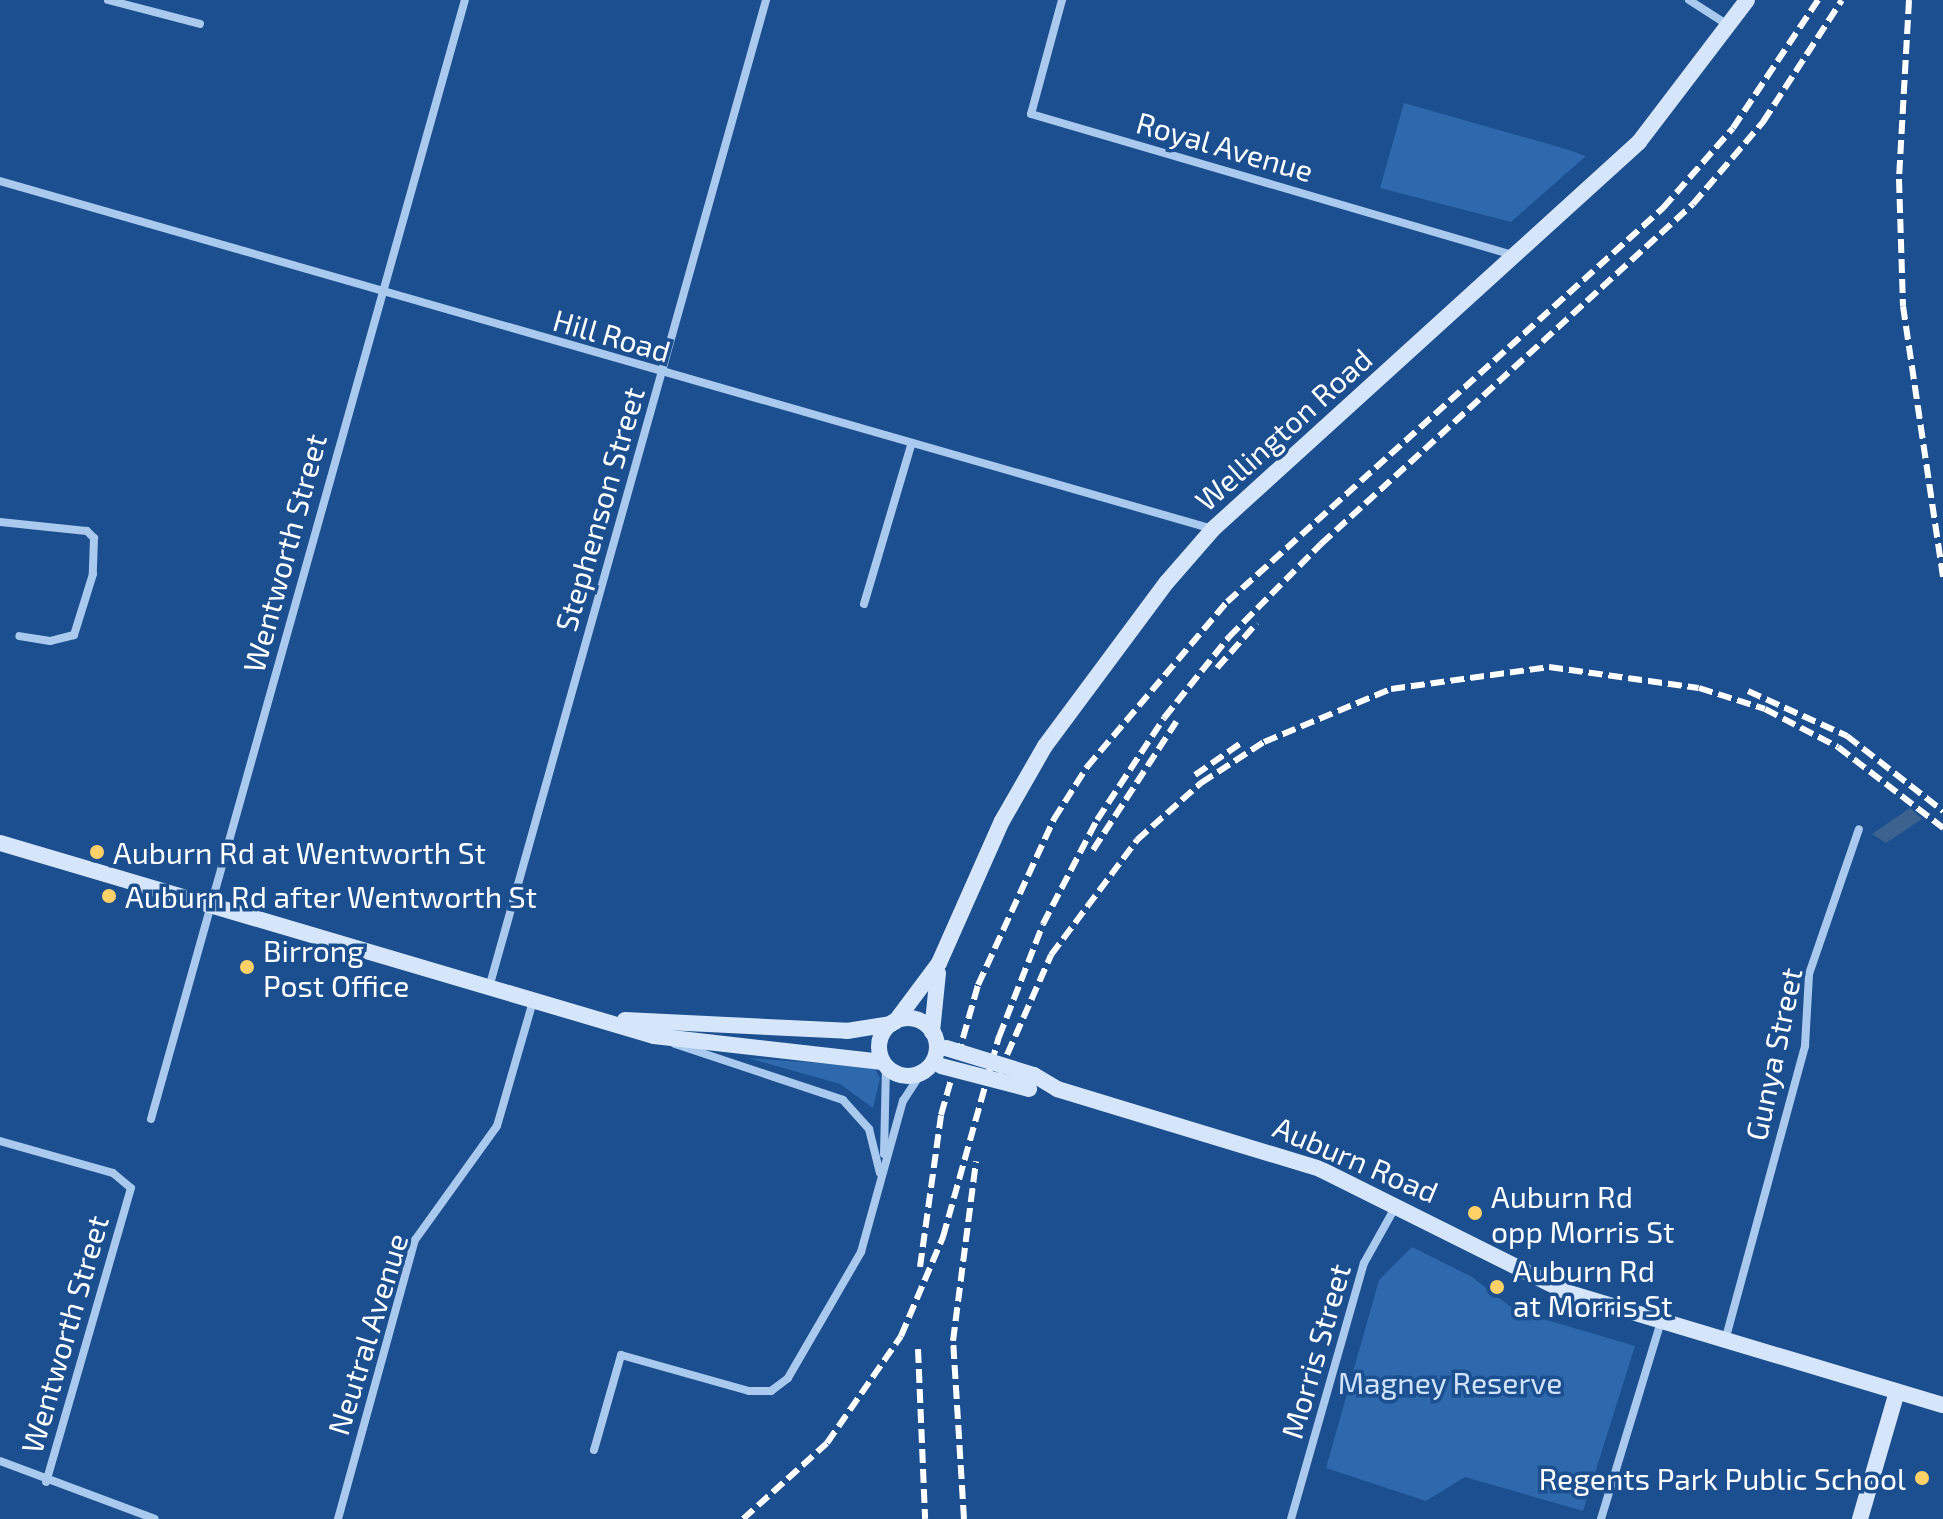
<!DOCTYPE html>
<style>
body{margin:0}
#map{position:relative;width:1943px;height:1519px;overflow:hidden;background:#1b4f8f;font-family:"Exo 2",sans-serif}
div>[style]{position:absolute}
.green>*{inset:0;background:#2e69ad}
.water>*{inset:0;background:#3c6290}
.street>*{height:8px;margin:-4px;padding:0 4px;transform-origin:4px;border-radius:4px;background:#a9c9ee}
.secondary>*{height:16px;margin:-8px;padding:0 8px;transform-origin:8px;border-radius:8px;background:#d6e6fa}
.secondary>.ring{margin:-8px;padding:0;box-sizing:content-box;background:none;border:16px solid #d6e6fa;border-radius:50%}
.rail>*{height:6px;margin-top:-3px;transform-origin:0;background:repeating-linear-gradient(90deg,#fff 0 14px,transparent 0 20px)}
.secondary-bridge>*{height:16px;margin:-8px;padding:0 8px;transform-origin:8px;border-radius:8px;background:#d6e6fa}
.dots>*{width:22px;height:22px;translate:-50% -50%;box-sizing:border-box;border:4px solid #1b4f8f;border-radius:50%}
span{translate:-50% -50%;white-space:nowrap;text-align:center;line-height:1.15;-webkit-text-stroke:7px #1b4f8f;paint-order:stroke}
.street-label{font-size:30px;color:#fff}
.poi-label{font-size:30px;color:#fff}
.left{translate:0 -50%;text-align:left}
.right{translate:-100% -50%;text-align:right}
.park-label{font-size:30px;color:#cfe3fa}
</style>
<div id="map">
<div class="green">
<i style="clip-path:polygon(1404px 103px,1566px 149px,1586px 156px,1511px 222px,1380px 188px)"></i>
<i style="clip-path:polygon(748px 1058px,874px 1067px,880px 1078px,873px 1108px,840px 1084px)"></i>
<i style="clip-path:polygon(1412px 1247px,1472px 1277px,1516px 1311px,1635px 1346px,1583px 1511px,1465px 1477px,1426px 1501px,1326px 1468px,1379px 1280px)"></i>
</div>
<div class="water">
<i style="clip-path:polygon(1910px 808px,1922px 819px,1886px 843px,1872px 834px)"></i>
</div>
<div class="street">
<i style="left:108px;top:0;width:95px;rotate:14.6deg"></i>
<i style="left:1062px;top:0;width:118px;rotate:105.2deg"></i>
<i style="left:1031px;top:114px;width:502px;rotate:16.31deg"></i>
<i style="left:1689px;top:0;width:46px;rotate:32.7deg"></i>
<i style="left:0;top:181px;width:1262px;rotate:16.01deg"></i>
<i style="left:0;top:522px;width:87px;rotate:5.9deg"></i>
<i style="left:87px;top:531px;width:10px;rotate:45deg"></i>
<i style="left:94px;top:538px;width:36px;rotate:92deg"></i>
<i style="left:93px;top:574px;width:64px;rotate:107.3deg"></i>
<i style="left:74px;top:635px;width:25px;rotate:166deg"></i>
<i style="left:50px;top:641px;width:31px;rotate:-171deg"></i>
<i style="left:864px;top:604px;width:166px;rotate:-73.5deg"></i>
<i style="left:490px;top:984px;width:1022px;rotate:-74.33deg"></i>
<i style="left:675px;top:1044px;width:177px;rotate:18.4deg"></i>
<i style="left:843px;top:1100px;width:39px;rotate:48deg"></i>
<i style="left:869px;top:1129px;width:45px;rotate:76deg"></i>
<i style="left:151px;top:1119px;width:1162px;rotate:-74.33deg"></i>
<i style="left:0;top:1141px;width:117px;rotate:15.8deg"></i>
<i style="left:113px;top:1173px;width:23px;rotate:40deg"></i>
<i style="left:131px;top:1188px;width:306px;rotate:106.1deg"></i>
<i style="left:884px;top:1154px;width:88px;rotate:-88.7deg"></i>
<i style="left:1726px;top:1337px;width:302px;rotate:-74.8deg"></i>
<i style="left:1805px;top:1046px;width:72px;rotate:-86.8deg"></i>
<i style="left:1809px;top:974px;width:153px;rotate:-71deg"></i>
<i style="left:594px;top:1450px;width:99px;rotate:-74.1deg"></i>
<i style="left:621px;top:1355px;width:133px;rotate:15.7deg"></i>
<i style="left:749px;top:1391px;width:22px"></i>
<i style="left:771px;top:1391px;width:21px;rotate:-37deg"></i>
<i style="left:788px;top:1378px;width:146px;rotate:-59.9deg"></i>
<i style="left:861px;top:1252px;width:157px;rotate:-74.5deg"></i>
<i style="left:903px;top:1101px;width:33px;rotate:-57deg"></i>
<i style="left:0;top:1461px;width:165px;rotate:20.5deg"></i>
<i style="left:338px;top:1519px;width:289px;rotate:-74.6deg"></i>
<i style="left:415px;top:1240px;width:140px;rotate:-54.3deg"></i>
<i style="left:497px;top:1126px;width:133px;rotate:-73.9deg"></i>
<i style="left:1291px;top:1519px;width:266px;rotate:-74.1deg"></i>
<i style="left:1364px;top:1263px;width:65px;rotate:-60.7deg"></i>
<i style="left:1601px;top:1519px;width:207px;rotate:-73.1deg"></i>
</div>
<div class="secondary">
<i style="left:0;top:843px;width:682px;rotate:16.44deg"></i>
<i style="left:654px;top:1036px;width:230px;rotate:6.5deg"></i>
<i class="ring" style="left:879px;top:1018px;width:42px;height:42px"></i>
<i style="left:625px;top:1020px;width:222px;rotate:2.8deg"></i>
<i style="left:847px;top:1031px;width:45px;rotate:-9deg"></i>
<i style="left:895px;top:1022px;width:74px;rotate:-53.3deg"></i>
<i style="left:939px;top:963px;width:155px;rotate:-66.1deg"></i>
<i style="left:1002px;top:821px;width:86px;rotate:-60.2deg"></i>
<i style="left:1045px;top:746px;width:204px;rotate:-53.4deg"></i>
<i style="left:1167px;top:582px;width:70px;rotate:-49deg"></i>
<i style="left:1213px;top:529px;width:576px;rotate:-42.25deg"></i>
<i style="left:1639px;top:142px;width:178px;rotate:-52.7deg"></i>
<i style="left:932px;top:1032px;width:59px;rotate:-84.2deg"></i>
<i style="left:1034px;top:1075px;width:27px;rotate:31deg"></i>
<i style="left:1057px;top:1089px;width:275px;rotate:16.9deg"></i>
<i style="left:1320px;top:1169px;width:278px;rotate:26.5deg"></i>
<i style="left:1569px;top:1293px;width:390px;rotate:16.7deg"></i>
<i style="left:1860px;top:1519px;width:132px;rotate:-73.8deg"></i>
</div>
<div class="rail">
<i style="left:1909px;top:0;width:179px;rotate:93.2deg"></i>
<i style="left:1899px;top:179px;width:127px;rotate:88.2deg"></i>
<i style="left:1903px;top:306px;width:274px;rotate:81.6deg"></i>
<i style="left:1217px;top:668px;width:60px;rotate:-48.4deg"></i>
<i style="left:1748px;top:691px;width:109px;rotate:24.4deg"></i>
<i style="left:1847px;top:736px;width:122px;rotate:38deg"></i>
<i style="left:1195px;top:775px;width:56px;rotate:-34.8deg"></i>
<i style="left:1093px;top:850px;width:153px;rotate:-57deg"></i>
<i style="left:999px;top:1073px;width:129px;rotate:-66.2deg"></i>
<i style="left:1051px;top:955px;width:144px;rotate:-53.2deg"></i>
<i style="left:1137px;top:840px;width:86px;rotate:-41.7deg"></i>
<i style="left:1201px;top:783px;width:75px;rotate:-33.1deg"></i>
<i style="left:1264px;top:742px;width:138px;rotate:-22.7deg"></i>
<i style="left:1391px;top:689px;width:160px;rotate:-7.9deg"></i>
<i style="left:1549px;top:667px;width:151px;rotate:8deg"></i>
<i style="left:1699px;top:688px;width:69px;rotate:17.7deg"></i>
<i style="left:1765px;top:709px;width:82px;rotate:27.5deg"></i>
<i style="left:1838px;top:747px;width:133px;rotate:37.6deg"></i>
<i style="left:920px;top:1267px;width:153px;rotate:-82.1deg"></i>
<i style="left:941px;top:1115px;width:135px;rotate:-74.1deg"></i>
<i style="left:978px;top:985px;width:183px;rotate:-65.4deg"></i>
<i style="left:1054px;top:819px;width:62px;rotate:-57.6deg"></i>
<i style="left:1087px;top:767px;width:216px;rotate:-49.7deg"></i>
<i style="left:1227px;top:602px;width:588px;rotate:-42.1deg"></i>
<i style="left:1663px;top:208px;width:106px;rotate:-48.8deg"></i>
<i style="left:1733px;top:128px;width:154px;rotate:-56.4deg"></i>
<i style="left:918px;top:1349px;width:170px;rotate:87.6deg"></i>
<i style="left:743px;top:1519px;width:113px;rotate:-42.1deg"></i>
<i style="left:827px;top:1443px;width:130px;rotate:-55.3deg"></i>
<i style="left:901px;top:1336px;width:108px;rotate:-67deg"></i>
<i style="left:943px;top:1237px;width:208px;rotate:-74.4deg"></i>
<i style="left:999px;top:1037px;width:121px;rotate:-68.7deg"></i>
<i style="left:1043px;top:924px;width:117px;rotate:-62.6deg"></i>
<i style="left:1097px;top:820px;width:122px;rotate:-56.7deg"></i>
<i style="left:1164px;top:718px;width:104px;rotate:-51.3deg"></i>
<i style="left:1229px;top:637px;width:131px;rotate:-45.3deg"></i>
<i style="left:1321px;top:544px;width:504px;rotate:-42.43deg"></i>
<i style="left:1693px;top:204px;width:108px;rotate:-49.5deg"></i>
<i style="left:1763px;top:122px;width:145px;rotate:-57.1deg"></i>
<i style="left:964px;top:1519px;width:178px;rotate:-93.5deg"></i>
<i style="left:953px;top:1341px;width:181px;rotate:-82.7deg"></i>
</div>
<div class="secondary-bridge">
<i style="left:946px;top:1048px;width:92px;rotate:17.1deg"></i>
<i style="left:941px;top:1066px;width:91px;rotate:14.6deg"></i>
</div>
<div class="dots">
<i style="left:97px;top:852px;background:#ffd166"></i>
<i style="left:109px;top:896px;background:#ffd166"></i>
<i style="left:247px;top:967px;background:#ffd166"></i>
<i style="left:1475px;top:1213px;background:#ffd166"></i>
<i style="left:1497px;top:1287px;background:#ffd166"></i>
<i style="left:1922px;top:1478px;background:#ffd166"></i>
</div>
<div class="street-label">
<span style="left:1225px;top:146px;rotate:16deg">Royal Avenue</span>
<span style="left:612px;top:335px;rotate:16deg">Hill Road</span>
<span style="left:1283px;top:429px;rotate:-42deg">Wellington Road</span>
<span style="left:599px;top:509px;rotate:-74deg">Stephenson Street</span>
<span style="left:284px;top:553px;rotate:-75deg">Wentworth Street</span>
<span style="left:1773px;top:1054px;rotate:-78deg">Gunya Street</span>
<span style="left:1356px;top:1159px;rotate:23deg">Auburn Road</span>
<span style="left:64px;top:1334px;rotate:-74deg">Wentworth Street</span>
<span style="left:367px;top:1334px;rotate:-73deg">Neutral Avenue</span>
<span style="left:1315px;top:1351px;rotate:-74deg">Morris Street</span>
</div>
<div class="poi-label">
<span class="left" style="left:113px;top:852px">Auburn Rd at Wentworth St</span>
<span class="left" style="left:125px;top:896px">Auburn Rd after Wentworth St</span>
<span class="left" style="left:263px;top:967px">Birrong<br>Post Office</span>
<span class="left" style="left:1491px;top:1213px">Auburn Rd<br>opp Morris St</span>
<span class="left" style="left:1513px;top:1287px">Auburn Rd<br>at Morris St</span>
<span class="right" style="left:1906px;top:1478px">Regents Park Public School</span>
</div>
<div class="park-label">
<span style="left:1450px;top:1382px">Magney Reserve</span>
</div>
</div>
